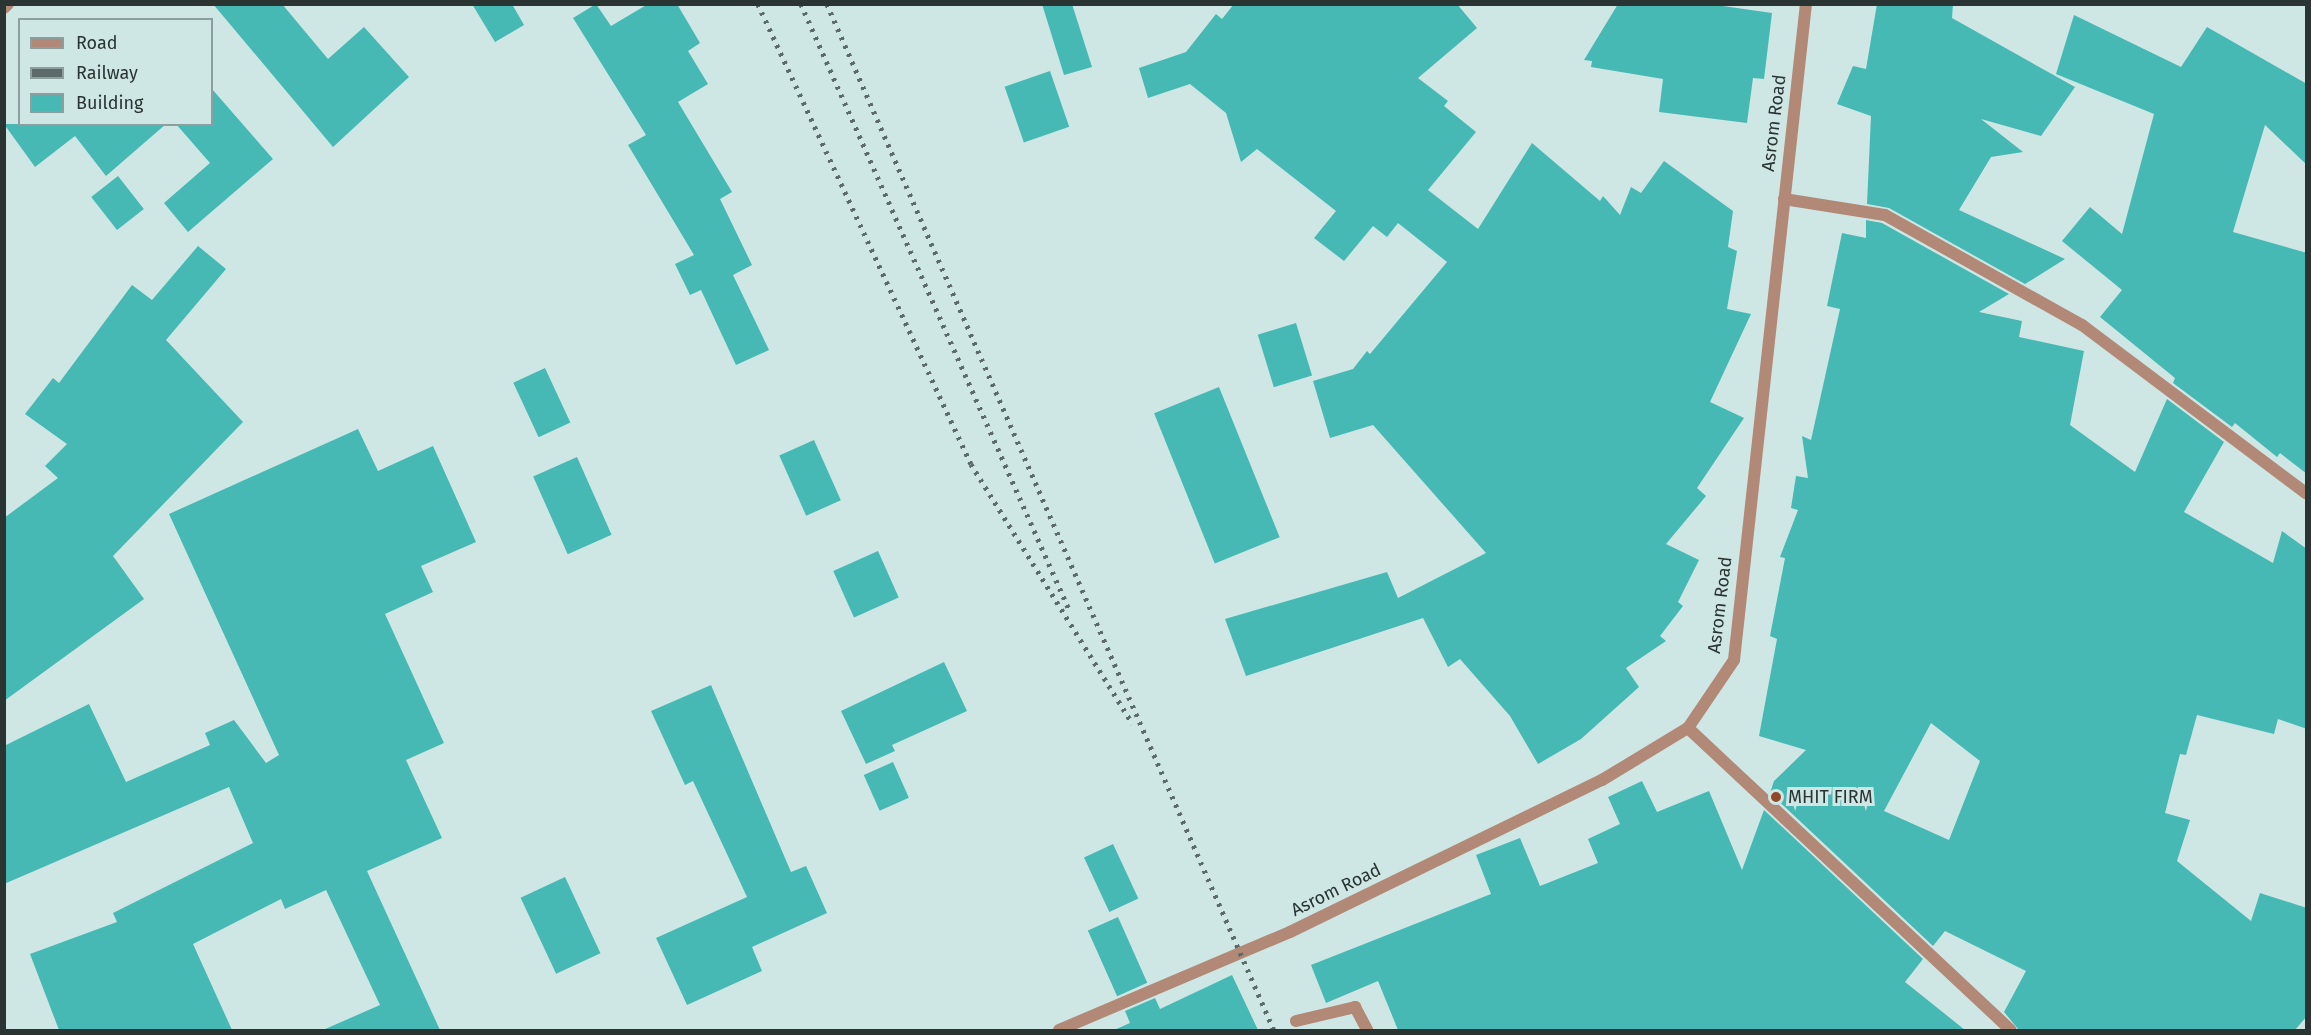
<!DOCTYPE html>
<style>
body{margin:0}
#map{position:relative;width:2311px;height:1035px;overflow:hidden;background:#cee7e5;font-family:"Fira Sans",sans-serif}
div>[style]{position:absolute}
.building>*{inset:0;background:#46b9b4;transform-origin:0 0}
.minor>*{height:12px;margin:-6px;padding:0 6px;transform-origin:6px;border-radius:6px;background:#b28876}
.tertiary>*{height:12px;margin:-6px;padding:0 6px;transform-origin:6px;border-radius:6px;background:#b28876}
.rail>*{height:4.5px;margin-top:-2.25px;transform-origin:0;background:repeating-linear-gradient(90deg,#5c6b6a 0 3px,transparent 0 9px)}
.dots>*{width:16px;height:16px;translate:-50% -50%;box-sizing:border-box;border:3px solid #cee7e5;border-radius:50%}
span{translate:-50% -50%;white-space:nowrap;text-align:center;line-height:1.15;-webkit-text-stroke:6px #cee7e5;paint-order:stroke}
.street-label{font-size:18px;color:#2a3433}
.poi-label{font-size:18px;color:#2a3433}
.left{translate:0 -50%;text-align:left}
.frame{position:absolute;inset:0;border:6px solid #2a3433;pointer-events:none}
.legend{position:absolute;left:18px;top:18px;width:195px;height:108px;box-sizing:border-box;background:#cee7e5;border:2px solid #8c9f9e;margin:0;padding:8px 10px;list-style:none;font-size:18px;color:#2a3433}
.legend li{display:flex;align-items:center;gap:12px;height:30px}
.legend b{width:30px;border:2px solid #8c9f9e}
</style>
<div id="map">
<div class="building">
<i style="clip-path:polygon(213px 4px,282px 4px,328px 59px,364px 27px,409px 77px,333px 147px)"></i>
<i style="clip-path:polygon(472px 4px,512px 4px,524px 25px,495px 42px)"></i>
<i style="clip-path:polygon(596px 4px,611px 26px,648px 4px,677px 4px,700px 43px,688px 51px,708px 84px,678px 102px,732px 192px,720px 199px,752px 265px,733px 275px,769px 350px,736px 365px,701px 290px,690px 295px,675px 264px,694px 255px,628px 145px,646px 135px,573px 18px)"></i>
<i style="clip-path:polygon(1042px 4px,1072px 4px,1092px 67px,1064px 75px)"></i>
<i style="clip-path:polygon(1234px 4px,1457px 4px,1477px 28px,1418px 78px,1448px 101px,1444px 106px,1476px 132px,1428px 190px,1478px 229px,1532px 143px,1600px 201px,1603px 196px,1620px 215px,1631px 187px,1641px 193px,1664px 161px,1733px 211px,1728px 247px,1737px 251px,1727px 309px,1751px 314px,1710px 402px,1744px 418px,1697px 488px,1706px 496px,1666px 544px,1699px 560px,1678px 602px,1683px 606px,1660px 636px,1666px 641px,1626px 668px,1639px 687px,1581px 739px,1538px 764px,1510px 716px,1460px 659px,1448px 667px,1423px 618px,1246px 676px,1225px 619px,1387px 572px,1398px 598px,1486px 553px,1373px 425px,1330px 438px,1313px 381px,1353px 369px,1367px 351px,1370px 354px,1447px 262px,1398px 223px,1387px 237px,1373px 226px,1344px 261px,1314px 238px,1336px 211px,1257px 149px,1241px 162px,1226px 113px,1190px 84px,1148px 98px,1139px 68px,1186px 52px,1216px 14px,1222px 19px)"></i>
<i style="clip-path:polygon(1618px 4px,1709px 4px,1772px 13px,1764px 79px,1753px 78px,1747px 123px,1659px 112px,1663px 79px,1591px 67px,1592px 61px,1584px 60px)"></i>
<i style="clip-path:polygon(1877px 4px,1953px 4px,1952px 18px,2075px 87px,2041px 136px,1981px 119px,2023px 152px,1991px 157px,1959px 210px,2065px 259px,2025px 284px,1889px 208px,1867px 204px,1871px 116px,1837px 104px,1853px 66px,1866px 69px)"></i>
<i style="clip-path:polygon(2074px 15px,2181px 67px,2207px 27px,2307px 84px,2307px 165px,2265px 125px,2233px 232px,2307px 253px,2307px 474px,2280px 453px,2277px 457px,2235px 423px,2232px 427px,2173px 383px,2175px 378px,2100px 317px,2122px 290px,2062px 241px,2090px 207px,2122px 234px,2154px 114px,2056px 74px)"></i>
<i style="left:1050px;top:71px;width:59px;height:48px;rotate:71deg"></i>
<i style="clip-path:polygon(212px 89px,273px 159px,188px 232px,164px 203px,210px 163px,176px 124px,212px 124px)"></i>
<i style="clip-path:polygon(4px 124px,166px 124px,106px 176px,75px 136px,35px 167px)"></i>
<i style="left:118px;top:176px;width:42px;height:34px;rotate:52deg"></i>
<i style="clip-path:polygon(evenodd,1866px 220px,1882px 223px,2009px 294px,1979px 312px,2022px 321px,2019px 337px,2084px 351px,2070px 425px,2135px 472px,2167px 399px,2224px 442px,2184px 512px,2273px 563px,2282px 531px,2307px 549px,2307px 729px,2278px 719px,2274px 734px,2197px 715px,2186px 755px,2180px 754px,2165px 813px,2190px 820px,2177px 861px,2251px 921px,2260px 893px,2307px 908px,2307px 1016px,2295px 1030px,2019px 1030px,2004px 1012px,2026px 971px,1945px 931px,1933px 946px,1770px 793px,1774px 781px,1806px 750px,1759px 736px,1777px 639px,1770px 636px,1785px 558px,1780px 557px,1798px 510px,1791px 508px,1796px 476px,1808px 478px,1802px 436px,1811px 440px,1840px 309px,1827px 306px,1842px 233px,1866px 238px,1866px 220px,1931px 723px,1980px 761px,1949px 840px,1884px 811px,1931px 723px)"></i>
<i style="clip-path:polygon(198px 246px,226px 269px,166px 340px,243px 422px,113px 556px,144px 599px,4px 701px,4px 518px,58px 478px,45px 466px,67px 444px,25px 414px,53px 378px,59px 383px,132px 285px,152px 300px)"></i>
<i style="left:1296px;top:323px;width:55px;height:40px;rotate:73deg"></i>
<i style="left:545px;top:368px;width:60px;height:35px;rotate:65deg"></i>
<i style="left:1219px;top:387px;width:162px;height:70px;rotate:68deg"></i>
<i style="clip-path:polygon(358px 429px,378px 471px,433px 446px,476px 542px,421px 566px,433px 592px,385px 614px,444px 743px,406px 760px,442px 838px,367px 871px,440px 1030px,323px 1030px,380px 1005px,326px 890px,285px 909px,281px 899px,193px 944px,232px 1030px,59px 1030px,30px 954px,117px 922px,113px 913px,253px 843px,229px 787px,4px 884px,4px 746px,89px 704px,126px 782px,210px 745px,205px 733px,234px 720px,266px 763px,279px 755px,169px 514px)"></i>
<i style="left:814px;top:440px;width:66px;height:38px;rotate:66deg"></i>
<i style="left:577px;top:457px;width:85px;height:48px;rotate:66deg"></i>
<i style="left:878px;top:551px;width:51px;height:49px;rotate:66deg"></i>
<i style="clip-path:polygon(944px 662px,967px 711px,892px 745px,895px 751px,866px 764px,841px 711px)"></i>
<i style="clip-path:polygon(711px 685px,791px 872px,806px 866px,827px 913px,752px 947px,762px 971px,687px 1005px,656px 938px,747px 897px,693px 781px,685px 785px,651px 711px)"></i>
<i style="left:893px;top:762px;width:39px;height:32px;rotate:66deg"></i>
<i style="clip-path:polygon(1642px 781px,1657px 812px,1709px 791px,1742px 870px,1764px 810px,1923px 959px,1905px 982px,1965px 1030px,1398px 1030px,1378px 981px,1326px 1003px,1311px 965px,1491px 894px,1476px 855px,1520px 838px,1540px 886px,1598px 863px,1588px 839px,1620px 824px,1608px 797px)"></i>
<i style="left:1113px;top:844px;width:60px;height:32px;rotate:65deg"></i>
<i style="left:565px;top:877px;width:84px;height:49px;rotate:65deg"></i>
<i style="left:1118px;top:917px;width:72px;height:33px;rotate:66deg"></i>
<i style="clip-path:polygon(1232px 975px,1258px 1030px,1114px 1030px,1130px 1023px,1125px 1011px,1155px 998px,1160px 1009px)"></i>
</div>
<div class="minor">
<i style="left:4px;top:8px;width:6px;rotate:-45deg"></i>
<i style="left:1784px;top:199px;width:102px;rotate:9deg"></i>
<i style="left:1885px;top:215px;width:226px;rotate:29.2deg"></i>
<i style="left:2082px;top:325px;width:280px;rotate:36.9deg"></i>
<i style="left:1688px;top:728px;width:442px;rotate:43.1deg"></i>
<i style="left:1296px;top:1021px;width:61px;rotate:-13.3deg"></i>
<i style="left:1355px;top:1007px;width:26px;rotate:62deg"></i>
</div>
<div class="tertiary">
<i style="left:1059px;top:1030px;width:251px;rotate:-23deg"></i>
<i style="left:1290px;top:932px;width:347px;rotate:-26deg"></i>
<i style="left:1602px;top:780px;width:100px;rotate:-31.2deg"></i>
<i style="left:1688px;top:728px;width:82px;rotate:-55.9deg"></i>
<i style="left:1734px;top:660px;width:660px;rotate:-83.74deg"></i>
</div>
<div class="rail">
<i style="left:758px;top:4px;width:507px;rotate:65.15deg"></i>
<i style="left:971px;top:464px;width:306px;rotate:58.1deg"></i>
<i style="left:801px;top:4px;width:662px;rotate:66.11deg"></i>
<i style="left:827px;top:4px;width:1119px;rotate:66.46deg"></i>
</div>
<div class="dots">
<i style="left:1776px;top:797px;background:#914928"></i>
</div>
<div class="street-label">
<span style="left:1774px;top:123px;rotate:-83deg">Asrom Road</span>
<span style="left:1720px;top:605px;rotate:-83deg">Asrom Road</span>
<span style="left:1336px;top:890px;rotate:-26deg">Asrom Road</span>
</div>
<div class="poi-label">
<span class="left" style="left:1788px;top:797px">MHIT FIRM</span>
</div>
<div class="frame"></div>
<ul class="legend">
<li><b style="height:8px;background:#b28876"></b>Road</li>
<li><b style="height:8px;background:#5c6b6a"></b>Railway</li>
<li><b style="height:16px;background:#46b9b4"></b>Building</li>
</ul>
</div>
